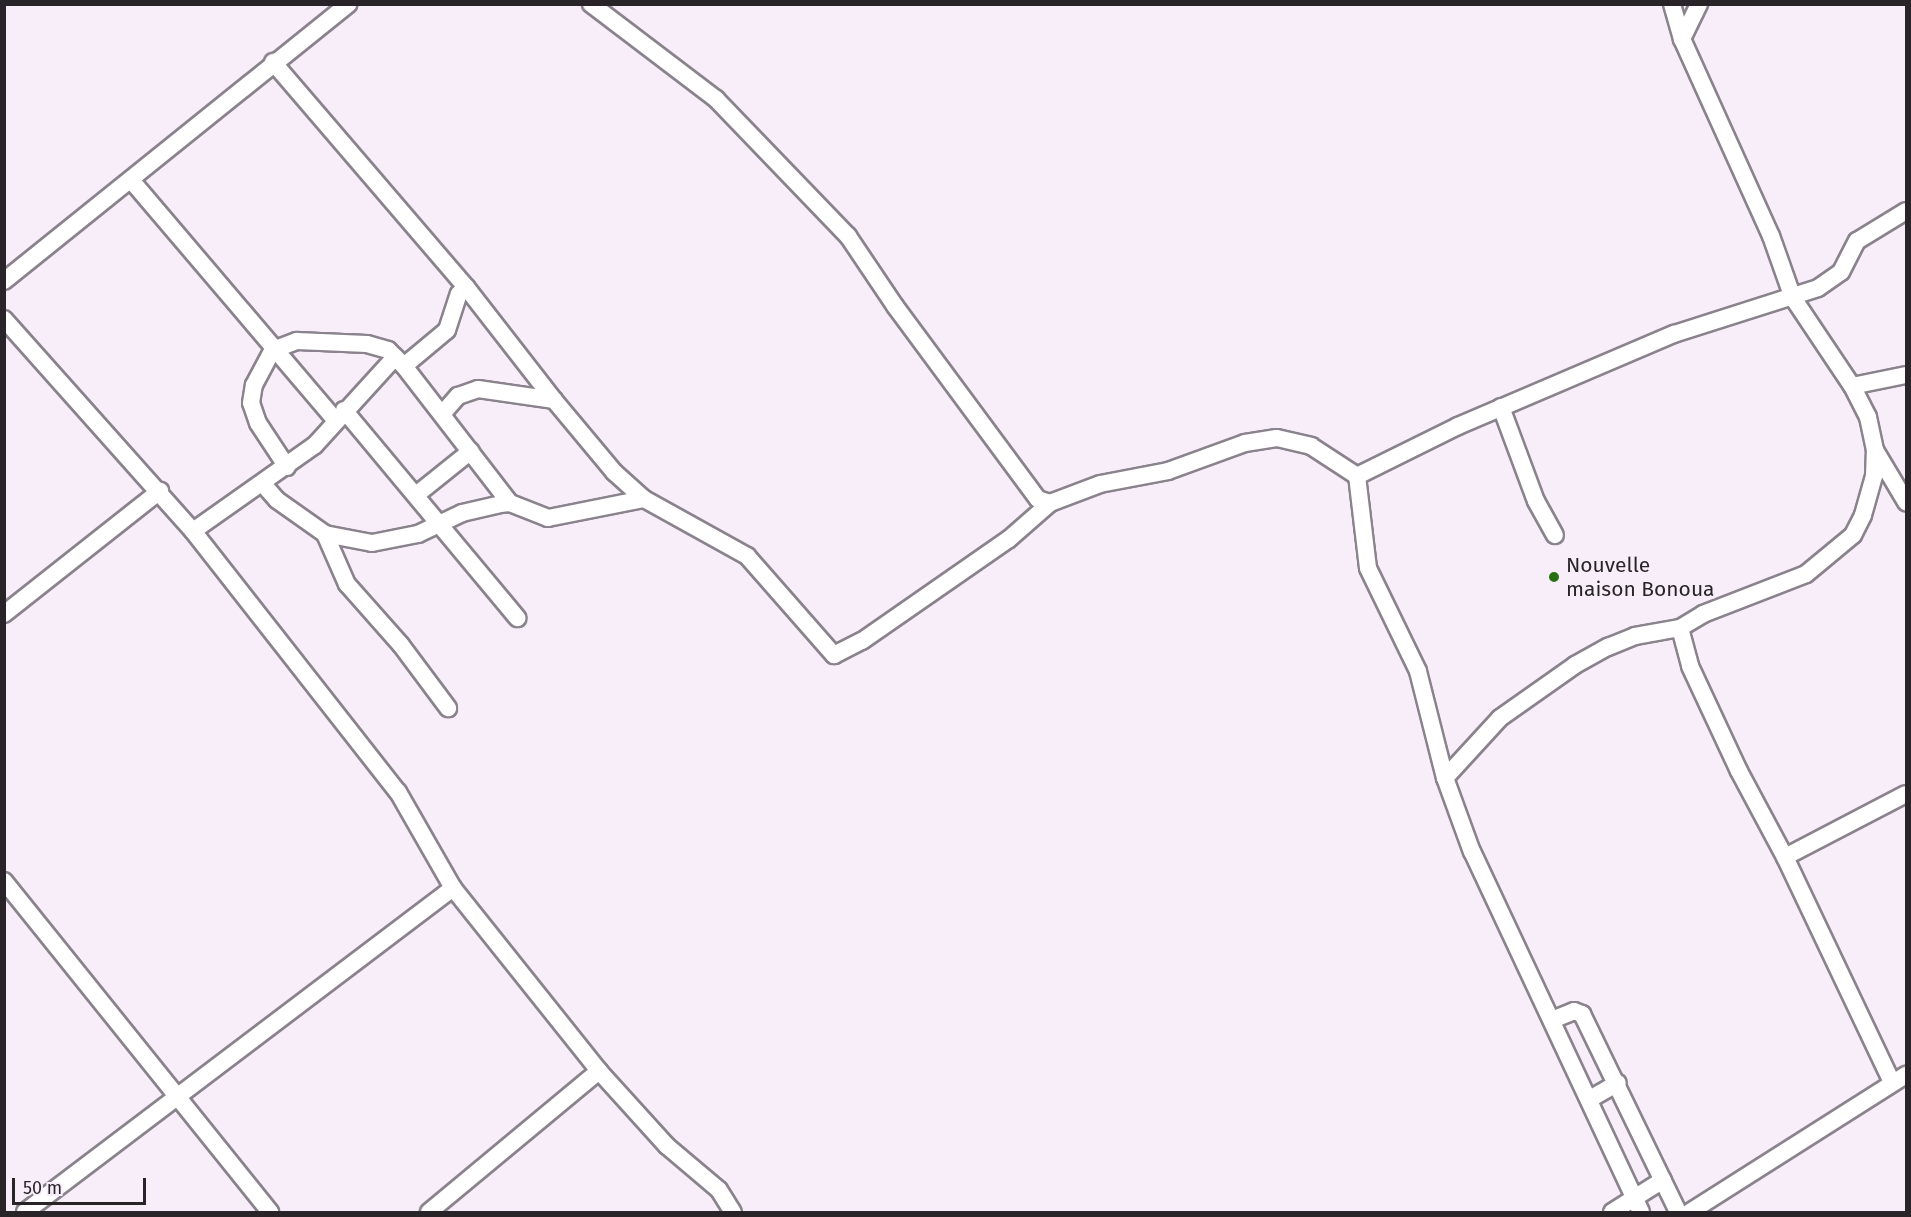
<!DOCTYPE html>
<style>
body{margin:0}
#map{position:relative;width:1911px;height:1217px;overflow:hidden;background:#f8eefa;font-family:"Fira Sans",sans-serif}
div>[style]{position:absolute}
.roads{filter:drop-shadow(2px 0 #8a828c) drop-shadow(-2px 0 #8a828c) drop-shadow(0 2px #8a828c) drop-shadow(0 -2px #8a828c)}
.street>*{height:16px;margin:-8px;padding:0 8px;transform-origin:8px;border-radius:8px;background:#fff}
.dots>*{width:16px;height:16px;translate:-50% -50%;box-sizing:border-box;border:3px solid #f8eefa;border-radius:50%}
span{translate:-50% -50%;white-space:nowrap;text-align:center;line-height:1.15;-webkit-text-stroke:4.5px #f8eefa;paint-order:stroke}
.poi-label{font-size:21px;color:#282428}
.left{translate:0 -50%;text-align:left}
.frame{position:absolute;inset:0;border:6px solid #282428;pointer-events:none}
.scale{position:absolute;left:12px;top:1178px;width:134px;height:27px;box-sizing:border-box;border:3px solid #282428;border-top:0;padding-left:8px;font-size:18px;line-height:21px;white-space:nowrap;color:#282428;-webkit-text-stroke:4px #f8eefa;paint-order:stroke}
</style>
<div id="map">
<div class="roads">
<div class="street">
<i style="left:591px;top:4px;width:157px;rotate:37.2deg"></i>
<i style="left:716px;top:99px;width:190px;rotate:46.1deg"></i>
<i style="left:848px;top:236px;width:84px;rotate:56.1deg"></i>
<i style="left:895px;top:306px;width:240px;rotate:53.5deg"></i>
<i style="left:1038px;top:499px;width:13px;rotate:18deg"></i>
<i style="left:1050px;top:503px;width:53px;rotate:-20.8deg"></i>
<i style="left:1100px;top:484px;width:69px;rotate:-10.8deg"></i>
<i style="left:1168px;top:471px;width:82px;rotate:-20deg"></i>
<i style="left:1245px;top:443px;width:32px;rotate:-9deg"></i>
<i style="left:1277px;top:438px;width:35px;rotate:13deg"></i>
<i style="left:1311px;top:446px;width:55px;rotate:33.1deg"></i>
<i style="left:1682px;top:39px;width:39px;rotate:-64deg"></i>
<i style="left:273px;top:62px;width:296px;rotate:49.4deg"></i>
<i style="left:131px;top:180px;width:316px;rotate:49.6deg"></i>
<i style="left:4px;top:281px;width:442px;rotate:-38.8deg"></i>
<i style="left:4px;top:319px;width:284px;rotate:48.3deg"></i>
<i style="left:193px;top:531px;width:332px;rotate:51.9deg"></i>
<i style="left:398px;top:792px;width:111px;rotate:60.2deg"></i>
<i style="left:453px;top:888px;width:234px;rotate:51.4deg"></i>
<i style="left:599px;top:1071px;width:101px;rotate:47.8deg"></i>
<i style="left:667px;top:1146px;width:68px;rotate:40.2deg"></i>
<i style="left:719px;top:1190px;width:26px;rotate:58deg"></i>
<i style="left:404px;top:366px;width:56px;rotate:-39.9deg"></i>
<i style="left:447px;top:330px;width:38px;rotate:-72deg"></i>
<i style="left:459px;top:294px;width:10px;rotate:-45deg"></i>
<i style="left:466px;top:287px;width:143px;rotate:52.1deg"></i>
<i style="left:1852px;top:386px;width:55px;rotate:-11.5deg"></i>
<i style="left:1501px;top:407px;width:100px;rotate:69.6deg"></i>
<i style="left:1536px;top:501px;width:39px;rotate:61deg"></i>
<i style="left:344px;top:410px;width:271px;rotate:50.2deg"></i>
<i style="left:443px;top:413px;width:23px;rotate:-49deg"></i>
<i style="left:458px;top:396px;width:21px;rotate:-19deg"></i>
<i style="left:478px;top:389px;width:77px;rotate:8.2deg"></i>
<i style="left:554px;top:400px;width:94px;rotate:50.2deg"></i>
<i style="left:614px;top:472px;width:40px;rotate:42deg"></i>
<i style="left:644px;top:499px;width:118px;rotate:29deg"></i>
<i style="left:747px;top:556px;width:132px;rotate:48.7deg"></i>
<i style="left:834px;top:655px;width:31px;rotate:-27deg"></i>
<i style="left:862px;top:641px;width:179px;rotate:-34.8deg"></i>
<i style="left:1009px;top:539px;width:55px;rotate:-41.3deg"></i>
<i style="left:1875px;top:450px;width:61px;rotate:59.2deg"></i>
<i style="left:287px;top:467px;width:53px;rotate:-123.4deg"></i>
<i style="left:258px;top:423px;width:21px;rotate:-109deg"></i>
<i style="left:251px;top:403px;width:18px;rotate:-81deg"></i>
<i style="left:254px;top:385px;width:40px;rotate:-62deg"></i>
<i style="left:273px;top:350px;width:26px;rotate:-21deg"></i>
<i style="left:297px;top:341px;width:70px;rotate:2.5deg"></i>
<i style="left:367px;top:344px;width:22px;rotate:16deg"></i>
<i style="left:388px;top:350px;width:23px;rotate:45deg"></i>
<i style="left:404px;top:366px;width:173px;rotate:52.3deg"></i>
<i style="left:263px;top:484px;width:21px;rotate:49deg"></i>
<i style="left:277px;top:500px;width:59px;rotate:35.3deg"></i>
<i style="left:325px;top:534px;width:48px;rotate:10.8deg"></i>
<i style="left:372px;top:543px;width:47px;rotate:-11.1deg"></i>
<i style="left:418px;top:534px;width:49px;rotate:-25.5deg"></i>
<i style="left:462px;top:513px;width:39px;rotate:-13deg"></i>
<i style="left:500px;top:504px;width:10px;rotate:-6deg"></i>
<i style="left:510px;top:503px;width:41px;rotate:21.5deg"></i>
<i style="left:548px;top:518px;width:98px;rotate:-11.2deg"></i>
<i style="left:416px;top:495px;width:70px;rotate:-38.7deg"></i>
<i style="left:193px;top:531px;width:149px;rotate:-35.2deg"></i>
<i style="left:315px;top:445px;width:119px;rotate:-47.7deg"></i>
<i style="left:325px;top:534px;width:55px;rotate:66.3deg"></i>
<i style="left:347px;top:584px;width:81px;rotate:48.5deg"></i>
<i style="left:401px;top:645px;width:79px;rotate:53.3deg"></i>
<i style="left:4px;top:614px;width:199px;rotate:-38.3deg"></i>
<i style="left:1680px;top:628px;width:39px;rotate:75deg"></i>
<i style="left:1690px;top:666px;width:116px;rotate:65deg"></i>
<i style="left:1739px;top:771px;width:98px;rotate:61.9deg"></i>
<i style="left:1785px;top:857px;width:249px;rotate:64.6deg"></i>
<i style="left:1445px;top:778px;width:81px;rotate:-47.5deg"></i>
<i style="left:1500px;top:718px;width:92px;rotate:-35.2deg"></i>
<i style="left:1575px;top:665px;width:38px;rotate:-29deg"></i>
<i style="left:1608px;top:647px;width:29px;rotate:-22deg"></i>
<i style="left:1635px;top:636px;width:46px;rotate:-10.1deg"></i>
<i style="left:1680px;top:628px;width:27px;rotate:-31deg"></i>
<i style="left:1703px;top:614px;width:110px;rotate:-21.2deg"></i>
<i style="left:1806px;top:574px;width:61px;rotate:-39.7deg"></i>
<i style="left:1853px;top:535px;width:22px;rotate:-63deg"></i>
<i style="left:1863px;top:515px;width:41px;rotate:-74.2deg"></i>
<i style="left:1874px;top:476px;width:26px;rotate:-88deg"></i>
<i style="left:1875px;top:450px;width:34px;rotate:-102deg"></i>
<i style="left:1868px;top:417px;width:35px;rotate:-117deg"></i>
<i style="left:1852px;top:386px;width:106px;rotate:-123.8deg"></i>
<i style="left:1793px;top:298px;width:66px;rotate:-109.5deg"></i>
<i style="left:1771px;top:236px;width:216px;rotate:-114.3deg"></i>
<i style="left:1682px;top:39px;width:36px;rotate:-106deg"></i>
<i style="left:1785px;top:857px;width:136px;rotate:-27.5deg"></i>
<i style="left:4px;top:881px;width:425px;rotate:51.2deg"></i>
<i style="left:1552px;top:1020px;width:24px;rotate:-22deg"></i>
<i style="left:1574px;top:1011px;width:9px;rotate:21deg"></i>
<i style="left:1582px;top:1014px;width:220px;rotate:64.1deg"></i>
<i style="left:1590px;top:1099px;width:32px;rotate:-30deg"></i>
<i style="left:25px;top:1212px;width:537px;rotate:-37.13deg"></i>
<i style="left:429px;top:1212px;width:221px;rotate:-39.7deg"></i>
<i style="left:1612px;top:1212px;width:60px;rotate:-32.1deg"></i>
<i style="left:1641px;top:1212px;width:398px;rotate:-115.1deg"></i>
<i style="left:1472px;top:852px;width:79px;rotate:-110deg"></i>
<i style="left:1445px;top:778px;width:110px;rotate:-104.2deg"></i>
<i style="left:1418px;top:671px;width:114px;rotate:-115.9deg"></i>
<i style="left:1368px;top:568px;width:93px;rotate:-96.8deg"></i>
<i style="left:1357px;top:476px;width:113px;rotate:-26.3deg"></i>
<i style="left:1458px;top:426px;width:235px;rotate:-23.1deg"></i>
<i style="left:1674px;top:334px;width:151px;rotate:-17.7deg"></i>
<i style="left:1818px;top:288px;width:28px;rotate:-35deg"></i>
<i style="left:1841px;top:272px;width:35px;rotate:-63deg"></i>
<i style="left:1857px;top:241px;width:57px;rotate:-31.5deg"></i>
<i style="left:1690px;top:1212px;width:256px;rotate:-32.4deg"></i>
</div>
</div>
<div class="dots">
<i style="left:1554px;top:577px;background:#267012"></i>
</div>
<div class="poi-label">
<span class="left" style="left:1566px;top:577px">Nouvelle<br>maison Bonoua</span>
</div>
<div class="frame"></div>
<div class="scale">50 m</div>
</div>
